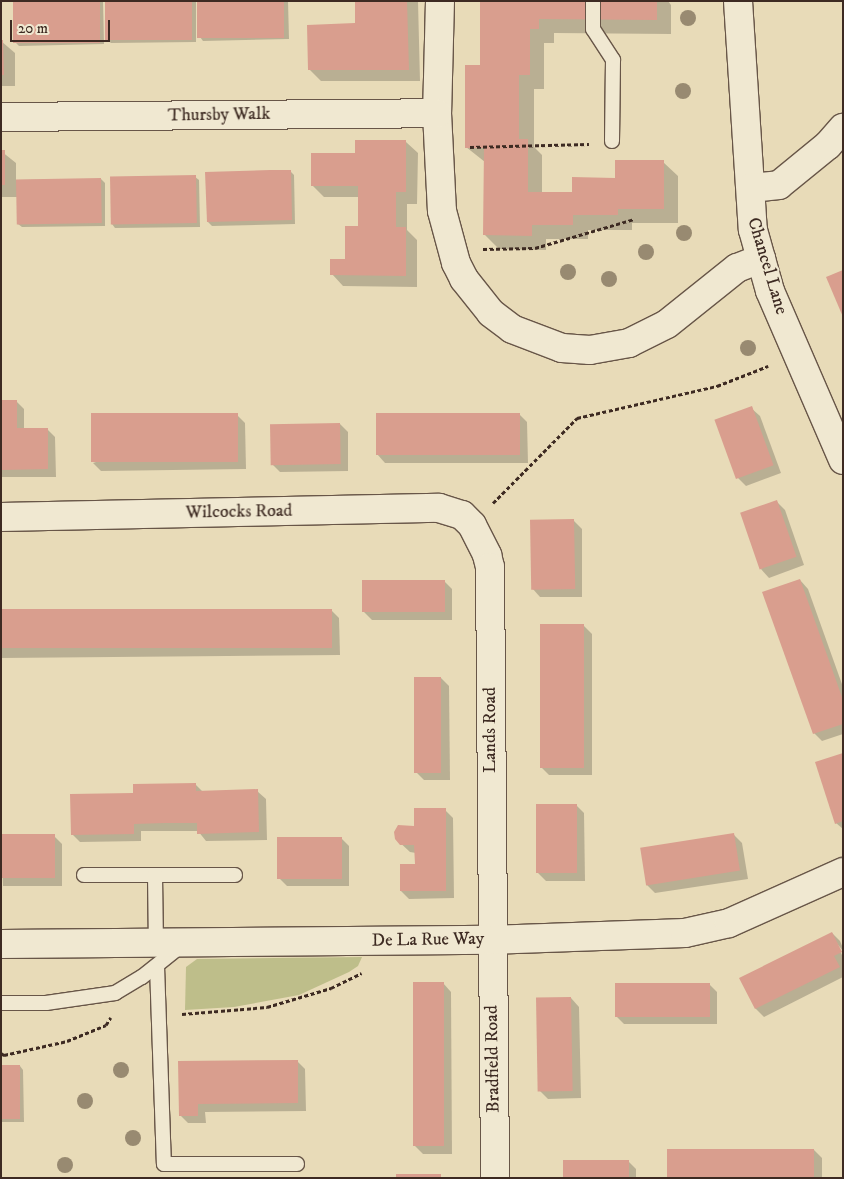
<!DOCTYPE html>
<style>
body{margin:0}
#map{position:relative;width:844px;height:1179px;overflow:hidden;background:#e8dbb8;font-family:"IM FELL DW Pica",serif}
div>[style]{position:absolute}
.green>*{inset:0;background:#bebe8a}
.shadow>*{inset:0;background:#0003}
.building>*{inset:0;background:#d99e8e;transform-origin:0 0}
.path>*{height:3px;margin-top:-1.5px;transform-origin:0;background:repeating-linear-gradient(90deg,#3d2a22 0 4px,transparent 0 6.5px)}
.roads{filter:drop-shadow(1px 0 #685648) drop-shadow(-1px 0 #685648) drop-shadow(0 1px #685648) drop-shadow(0 -1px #685648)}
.lane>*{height:14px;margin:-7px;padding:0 7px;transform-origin:7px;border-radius:7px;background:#f0e8d1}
.street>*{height:28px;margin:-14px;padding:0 14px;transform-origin:14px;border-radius:14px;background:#f0e8d1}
.trees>*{width:16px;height:16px;margin:-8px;border-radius:50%;background:#988a71}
span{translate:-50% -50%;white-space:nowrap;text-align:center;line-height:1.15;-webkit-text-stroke:4px #f0e8d1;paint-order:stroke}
.street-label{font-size:18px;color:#3d2a22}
.frame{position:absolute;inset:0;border:2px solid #3d2a22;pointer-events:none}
.scale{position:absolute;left:10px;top:20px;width:100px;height:22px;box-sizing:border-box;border:2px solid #3d2a22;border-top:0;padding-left:6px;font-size:15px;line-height:18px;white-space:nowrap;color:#3d2a22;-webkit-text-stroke:4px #f0e8d1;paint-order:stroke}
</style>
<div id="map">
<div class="green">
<i style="clip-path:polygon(362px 957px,358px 966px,349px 972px,299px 995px,234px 1007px,185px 1010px,186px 967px,197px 959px)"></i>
</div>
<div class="shadow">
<i style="clip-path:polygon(14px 1px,103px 1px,104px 44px,19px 46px,15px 42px)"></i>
<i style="clip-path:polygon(106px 1px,196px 1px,196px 42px,111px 43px,107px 40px)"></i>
<i style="clip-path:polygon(199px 1px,288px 1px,289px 39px,203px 41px,200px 37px)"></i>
<i style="clip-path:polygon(356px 1px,418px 1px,420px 81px,321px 81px,309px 69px,356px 24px)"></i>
<i style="clip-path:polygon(482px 1px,668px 1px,671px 5px,671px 34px,554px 33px,554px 43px,544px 43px,544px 89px,534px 89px,534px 147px,542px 155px,542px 193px,573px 194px,663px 162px,678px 176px,678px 223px,632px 223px,632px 230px,588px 230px,588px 239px,546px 239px,546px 250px,499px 249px,485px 235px,485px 162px,466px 147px,481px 66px)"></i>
<i style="clip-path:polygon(1px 41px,15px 53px,15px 86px,1px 86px)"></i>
<i style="clip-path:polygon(406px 142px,418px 153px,417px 204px,407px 204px,407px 230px,417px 240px,417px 287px,343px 286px,332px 274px,346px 260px,359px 228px,359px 197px,324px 197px,312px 185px,356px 154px)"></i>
<i style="clip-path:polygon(1px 151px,16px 163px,16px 180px,101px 179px,105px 183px,105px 226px,22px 227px,18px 224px,17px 197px,1px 197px)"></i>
<i style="clip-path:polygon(290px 171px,294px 175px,295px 224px,212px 226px,208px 222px)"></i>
<i style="clip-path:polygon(195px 177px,199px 180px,200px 227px,115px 228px,112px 224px)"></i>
<i style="clip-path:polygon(1px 401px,16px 401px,24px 409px,24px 430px,47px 429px,55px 437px,56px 477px,1px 477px)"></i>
<i style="clip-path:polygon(751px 408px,760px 416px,781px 473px,746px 486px,738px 478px)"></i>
<i style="clip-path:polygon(519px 414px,527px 422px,528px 463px,385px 463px,377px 454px)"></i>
<i style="clip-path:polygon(237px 415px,245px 423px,246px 469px,101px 471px,93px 463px)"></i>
<i style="clip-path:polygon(340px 424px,348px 432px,348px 471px,280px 472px,272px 464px)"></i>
<i style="clip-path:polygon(777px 502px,785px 510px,804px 565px,769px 578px,761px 569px)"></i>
<i style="clip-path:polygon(573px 520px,582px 529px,582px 597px,540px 597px,532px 588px)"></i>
<i style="clip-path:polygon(800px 580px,808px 589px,843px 687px,843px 734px,822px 741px,814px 733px)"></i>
<i style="clip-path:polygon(444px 581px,452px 589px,452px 620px,372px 620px,364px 612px)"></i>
<i style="clip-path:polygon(331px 610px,339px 618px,340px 655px,1px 658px,1px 613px)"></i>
<i style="clip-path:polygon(584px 626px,592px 634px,592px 775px,549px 775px,541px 767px)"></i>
<i style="clip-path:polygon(441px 678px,449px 686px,450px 780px,424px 780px,416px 772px)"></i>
<i style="clip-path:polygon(843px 755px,843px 829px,836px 823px)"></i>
<i style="clip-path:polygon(195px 784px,203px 792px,257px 791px,266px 799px,267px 840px,206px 841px,198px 831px,141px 831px,141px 841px,80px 842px,72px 834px,134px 794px)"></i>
<i style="clip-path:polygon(576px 805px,584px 813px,585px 881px,546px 881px,538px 873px)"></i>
<i style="clip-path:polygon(445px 810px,453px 818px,454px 898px,409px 899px,401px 891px,416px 865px,416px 853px,410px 852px,396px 839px)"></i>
<i style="clip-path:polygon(1px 835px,54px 836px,62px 844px,62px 886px,3px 886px)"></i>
<i style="clip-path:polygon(734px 835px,742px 843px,748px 879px,655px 893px,647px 885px)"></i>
<i style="clip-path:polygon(341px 838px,349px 846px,349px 886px,287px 886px,279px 878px)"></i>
<i style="clip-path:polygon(832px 933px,840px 941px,843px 948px,843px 951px,835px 941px,843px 957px,843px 977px,764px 1017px,756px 1009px,741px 979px)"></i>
<i style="clip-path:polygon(443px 983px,451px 992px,452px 1154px,423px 1154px,415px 1146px)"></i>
<i style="clip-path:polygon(709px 984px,717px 992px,717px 1024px,624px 1024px,616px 1016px)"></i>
<i style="clip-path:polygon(571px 998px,579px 1007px,581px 1098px,548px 1099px,540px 1091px)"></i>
<i style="clip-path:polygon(297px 1061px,305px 1069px,306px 1111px,205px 1112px,206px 1123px,188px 1123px,180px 1115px,179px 1063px)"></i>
<i style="clip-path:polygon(1px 1066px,20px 1066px,23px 1070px,24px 1122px,1px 1122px)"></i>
<i style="clip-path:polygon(814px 1150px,822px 1158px,822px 1178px,668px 1178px)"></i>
<i style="clip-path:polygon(628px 1161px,636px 1169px,636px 1178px,564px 1178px)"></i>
</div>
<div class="building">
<i style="left:13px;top:1px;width:87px;height:42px"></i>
<i style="left:105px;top:1px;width:87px;height:39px"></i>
<i style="left:197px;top:1px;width:87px;height:37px"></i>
<i style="clip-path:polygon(355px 1px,407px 1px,409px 70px,308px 70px,307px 25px,355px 23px)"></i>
<i style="clip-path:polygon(480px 1px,657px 1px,657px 20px,539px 19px,539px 29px,530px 29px,530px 75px,519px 75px,519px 139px,528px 139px,528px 192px,572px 192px,572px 177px,615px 178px,615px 160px,664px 160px,664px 209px,618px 209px,618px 215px,573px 215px,573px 225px,532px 225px,532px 236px,483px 235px,484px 148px,465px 148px,465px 65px,480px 65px)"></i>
<i style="clip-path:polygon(1px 40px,3px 40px,4px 75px,1px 75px)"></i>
<i style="clip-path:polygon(355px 140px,406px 140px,406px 192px,396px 192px,396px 227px,406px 227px,406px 276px,330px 275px,330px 259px,345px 259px,345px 226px,358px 226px,358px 186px,311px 186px,311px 153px,355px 153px)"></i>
<i style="left:1px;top:150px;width:4px;height:35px"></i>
<i style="clip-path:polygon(270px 170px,291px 170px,292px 220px,207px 222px,205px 172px)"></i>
<i style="left:196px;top:175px;width:48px;height:86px;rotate:89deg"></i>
<i style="left:101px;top:178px;width:45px;height:85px;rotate:89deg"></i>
<i style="clip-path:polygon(843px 270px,843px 317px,826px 277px)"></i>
<i style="clip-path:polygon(1px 400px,17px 400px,17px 428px,48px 428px,48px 469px,1px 470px)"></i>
<i style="left:752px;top:406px;width:63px;height:40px;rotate:70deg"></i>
<i style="left:238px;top:413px;width:49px;height:147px;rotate:90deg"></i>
<i style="left:376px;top:413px;width:144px;height:42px"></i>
<i style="left:340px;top:423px;width:41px;height:70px;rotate:89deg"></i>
<i style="left:777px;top:500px;width:60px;height:39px;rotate:71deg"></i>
<i style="left:574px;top:519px;width:70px;height:44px;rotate:89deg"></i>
<i style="clip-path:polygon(800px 579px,843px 700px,843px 724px,813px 734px,762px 592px)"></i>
<i style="left:445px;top:580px;width:32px;height:83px;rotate:90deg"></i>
<i style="left:332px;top:609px;width:39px;height:331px;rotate:90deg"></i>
<i style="left:540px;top:624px;width:44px;height:144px"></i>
<i style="left:414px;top:677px;width:27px;height:96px"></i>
<i style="clip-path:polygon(843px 753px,843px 821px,835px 824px,815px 762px)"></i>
<i style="clip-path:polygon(196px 783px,196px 791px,258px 789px,259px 832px,197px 834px,197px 823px,165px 823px,134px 824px,134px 834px,71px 835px,70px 794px,133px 793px,133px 784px)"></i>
<i style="left:536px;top:804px;width:41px;height:69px"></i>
<i style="clip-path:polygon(414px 808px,446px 808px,446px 891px,400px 891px,400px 864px,415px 864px,414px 845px,400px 845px,395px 839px,394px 832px,398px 825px,414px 826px)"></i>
<i style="left:734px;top:833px;width:38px;height:95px;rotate:81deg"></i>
<i style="left:1px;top:834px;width:54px;height:44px"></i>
<i style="left:277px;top:837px;width:65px;height:42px"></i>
<i style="clip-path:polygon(832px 932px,842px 952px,834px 956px,840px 967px,755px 1009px,739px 978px)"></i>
<i style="left:444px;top:982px;width:164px;height:31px;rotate:90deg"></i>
<i style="left:615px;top:983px;width:95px;height:34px"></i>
<i style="left:571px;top:997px;width:94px;height:35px;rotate:89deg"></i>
<i style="clip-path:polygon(298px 1060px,298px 1103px,198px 1104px,198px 1116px,179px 1116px,178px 1061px)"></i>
<i style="left:1px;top:1065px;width:19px;height:54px"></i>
<i style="left:667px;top:1149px;width:147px;height:29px"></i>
<i style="left:629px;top:1160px;width:18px;height:66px;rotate:90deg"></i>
<i style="left:396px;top:1174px;width:45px;height:4px"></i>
</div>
<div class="path">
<i style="left:470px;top:147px;width:119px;rotate:-1.4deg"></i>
<i style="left:483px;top:249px;width:52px;rotate:-1.1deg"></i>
<i style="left:535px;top:248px;width:103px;rotate:-16.3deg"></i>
<i style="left:493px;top:503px;width:120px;rotate:-45.3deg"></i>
<i style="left:577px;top:418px;width:144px;rotate:-12.9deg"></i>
<i style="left:717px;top:386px;width:55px;rotate:-21.4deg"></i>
<i style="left:182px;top:1014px;width:85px;rotate:-4.7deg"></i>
<i style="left:267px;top:1007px;width:67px;rotate:-16.5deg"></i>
<i style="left:331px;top:988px;width:34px;rotate:-26deg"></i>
<i style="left:1px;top:1053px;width:4px;rotate:34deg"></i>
<i style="left:4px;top:1055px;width:65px;rotate:-12.5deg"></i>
<i style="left:67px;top:1041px;width:42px;rotate:-22.3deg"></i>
<i style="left:106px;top:1025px;width:9px;rotate:-58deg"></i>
</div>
<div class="roads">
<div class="lane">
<i style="left:593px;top:1px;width:28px;rotate:90deg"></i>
<i style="left:593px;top:29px;width:37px;rotate:57deg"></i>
<i style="left:613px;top:60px;width:81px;rotate:90.7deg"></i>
<i style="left:84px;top:875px;width:151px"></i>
<i style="left:155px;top:875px;width:68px;rotate:89.2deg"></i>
<i style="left:157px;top:966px;width:198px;rotate:88deg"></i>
<i style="left:164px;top:1164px;width:133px"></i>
<i style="left:1px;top:1003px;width:45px"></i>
<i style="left:46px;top:1003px;width:70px;rotate:-8.2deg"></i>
<i style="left:115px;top:993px;width:31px;rotate:-31deg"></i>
<i style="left:142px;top:977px;width:51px;rotate:-38.7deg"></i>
</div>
<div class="street">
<i style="left:440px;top:1px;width:112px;rotate:91.5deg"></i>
<i style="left:437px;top:113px;width:98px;rotate:87.1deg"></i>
<i style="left:442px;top:211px;width:54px;rotate:74.9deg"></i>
<i style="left:456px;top:263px;width:18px;rotate:63deg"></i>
<i style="left:464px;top:279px;width:43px;rotate:51.5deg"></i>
<i style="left:491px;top:313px;width:26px;rotate:37deg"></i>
<i style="left:512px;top:329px;width:53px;rotate:20.8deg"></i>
<i style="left:562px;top:348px;width:28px;rotate:4deg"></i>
<i style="left:590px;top:350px;width:40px;rotate:-10deg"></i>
<i style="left:629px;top:343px;width:42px;rotate:-26.6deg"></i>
<i style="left:667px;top:324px;width:90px;rotate:-38.7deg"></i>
<i style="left:737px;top:268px;width:26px;rotate:-21deg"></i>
<i style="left:738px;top:1px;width:229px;rotate:86.3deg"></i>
<i style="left:753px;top:230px;width:63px;rotate:74.4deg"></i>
<i style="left:770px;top:291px;width:184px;rotate:66.6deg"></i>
<i style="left:1px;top:117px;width:436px;rotate:-0.5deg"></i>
<i style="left:751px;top:188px;width:28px;rotate:-6deg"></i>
<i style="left:779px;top:185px;width:63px;rotate:-39.2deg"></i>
<i style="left:828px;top:145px;width:23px;rotate:-49deg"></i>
<i style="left:1px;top:517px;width:438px;rotate:-1.2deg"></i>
<i style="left:439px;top:508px;width:24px;rotate:17deg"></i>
<i style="left:462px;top:515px;width:14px;rotate:45deg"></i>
<i style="left:472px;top:525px;width:34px;rotate:63deg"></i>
<i style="left:487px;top:555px;width:12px;rotate:76deg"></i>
<i style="left:490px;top:567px;width:611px;rotate:89.53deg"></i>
<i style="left:1px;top:944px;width:491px;rotate:-0.5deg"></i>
<i style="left:492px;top:940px;width:193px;rotate:-2.1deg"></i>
<i style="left:685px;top:933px;width:45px;rotate:-12.8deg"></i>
<i style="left:729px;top:923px;width:125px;rotate:-24.1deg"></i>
</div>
</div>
<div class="trees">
<i style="left:688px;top:18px"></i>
<i style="left:683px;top:91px"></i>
<i style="left:684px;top:233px"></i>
<i style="left:646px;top:252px"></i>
<i style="left:568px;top:272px"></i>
<i style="left:609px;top:279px"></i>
<i style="left:748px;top:348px"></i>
<i style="left:121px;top:1070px"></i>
<i style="left:85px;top:1101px"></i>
<i style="left:133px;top:1138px"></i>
<i style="left:65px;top:1165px"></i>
</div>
<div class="street-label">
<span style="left:219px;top:115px;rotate:-1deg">Thursby Walk</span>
<span style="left:767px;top:266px;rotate:73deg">Chancel Lane</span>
<span style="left:239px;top:512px;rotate:-1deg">Wilcocks Road</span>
<span style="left:490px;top:730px;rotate:-90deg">Lands Road</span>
<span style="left:428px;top:940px;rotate:-1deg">De La Rue Way</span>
<span style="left:493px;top:1059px;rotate:-91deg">Bradfield Road</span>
</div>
<div class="frame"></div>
<div class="scale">20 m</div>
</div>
